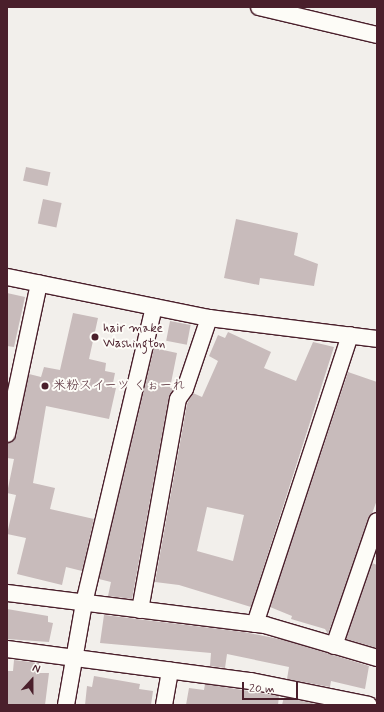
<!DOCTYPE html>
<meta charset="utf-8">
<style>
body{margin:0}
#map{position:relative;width:384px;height:712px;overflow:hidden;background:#f2efeb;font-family:Mynerve,"Klee One",sans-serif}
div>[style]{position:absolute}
.building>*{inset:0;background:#c8bbbb;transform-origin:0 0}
.roads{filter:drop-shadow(1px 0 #4a1f2b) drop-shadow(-1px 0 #4a1f2b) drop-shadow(0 1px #4a1f2b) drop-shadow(0 -1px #4a1f2b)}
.street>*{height:16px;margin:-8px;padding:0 8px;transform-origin:8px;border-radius:8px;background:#fdfcf7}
.dots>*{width:11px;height:11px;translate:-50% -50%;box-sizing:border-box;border:2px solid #fdfcf7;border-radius:50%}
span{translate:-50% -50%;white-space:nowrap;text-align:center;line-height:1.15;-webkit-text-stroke:4px #fdfcf7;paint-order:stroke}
.poi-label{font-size:13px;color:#4a1f2b}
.left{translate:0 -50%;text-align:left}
.frame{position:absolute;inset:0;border:8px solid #4a1f2b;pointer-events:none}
.north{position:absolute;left:12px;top:660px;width:40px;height:40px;-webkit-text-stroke:3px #fdfcf7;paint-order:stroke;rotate:21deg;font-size:11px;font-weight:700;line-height:16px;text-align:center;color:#4a1f2b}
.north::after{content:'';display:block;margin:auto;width:14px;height:18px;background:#4a1f2b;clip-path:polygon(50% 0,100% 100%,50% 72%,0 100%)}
.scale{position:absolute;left:242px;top:682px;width:56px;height:18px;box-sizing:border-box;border:2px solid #4a1f2b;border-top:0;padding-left:5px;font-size:12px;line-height:14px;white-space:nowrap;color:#4a1f2b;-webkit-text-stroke:3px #fdfcf7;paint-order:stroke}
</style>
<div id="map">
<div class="building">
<i style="left:26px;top:167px;width:25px;height:14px;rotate:12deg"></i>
<i style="left:43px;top:199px;width:19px;height:25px;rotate:12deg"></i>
<i style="clip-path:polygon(236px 219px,298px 233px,294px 255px,318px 264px,314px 286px,260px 278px,259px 285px,224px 278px)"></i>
<i style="clip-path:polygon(7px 293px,25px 297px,14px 347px,7px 346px)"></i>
<i style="clip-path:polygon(73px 313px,98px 318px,89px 359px,106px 363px,105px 371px,115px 373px,112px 388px,116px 388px,109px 419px,46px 406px,33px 483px,55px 488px,50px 509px,94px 519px,82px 571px,66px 567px,62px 585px,17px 574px,26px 538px,7px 534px,16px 495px,7px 493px,14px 459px,7px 458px,7px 443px,16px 436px,29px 374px,41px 377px,44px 367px,60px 370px)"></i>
<i style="left:170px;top:321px;width:21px;height:20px;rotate:11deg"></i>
<i style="clip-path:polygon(evenodd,228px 332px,271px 352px,264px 368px,296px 381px,313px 342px,334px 347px,251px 607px,179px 585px,155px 582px,187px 404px,193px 393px,202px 397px,218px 361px,209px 356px,218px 335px,225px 338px,228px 332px,207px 507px,244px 515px,233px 561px,197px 551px,207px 507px)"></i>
<i style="clip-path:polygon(154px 348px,177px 353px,170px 388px,174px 388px,169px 397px,132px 599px,108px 596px,111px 582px,99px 579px)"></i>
<i style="clip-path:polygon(348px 372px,377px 382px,377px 500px,328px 634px,325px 629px,291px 619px,292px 616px,270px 607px)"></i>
<i style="clip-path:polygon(372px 563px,377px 565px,377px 648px,346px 639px)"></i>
<i style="clip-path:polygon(7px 609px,48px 616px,48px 622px,53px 623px,49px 642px,7px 639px)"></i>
<i style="clip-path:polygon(104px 615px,244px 632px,284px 640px,369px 666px,365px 689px,331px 681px,330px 687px,287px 679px,289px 667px,227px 654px,225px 668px,210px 666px,211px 653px,100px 643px)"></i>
<i style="clip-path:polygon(14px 660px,39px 663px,38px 673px,49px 673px,45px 705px,7px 705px,7px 671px,13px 671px)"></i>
<i style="clip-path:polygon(94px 676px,140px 684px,139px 689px,153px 691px,151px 705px,85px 705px,87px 686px,92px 687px)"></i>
<i style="clip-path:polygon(205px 684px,279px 696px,278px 705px,186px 705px,189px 688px,204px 690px)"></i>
<i style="clip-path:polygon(284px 697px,321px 705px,282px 705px)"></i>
</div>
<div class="roads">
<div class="street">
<i style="left:259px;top:7px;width:121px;rotate:13.3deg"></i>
<i style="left:7px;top:277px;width:206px;rotate:11.5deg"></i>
<i style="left:209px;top:318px;width:169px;rotate:7.1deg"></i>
<i style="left:7px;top:434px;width:154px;rotate:-78deg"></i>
<i style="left:7px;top:593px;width:260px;rotate:7.1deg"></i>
<i style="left:265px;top:625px;width:117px;rotate:16.4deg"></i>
<i style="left:140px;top:610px;width:214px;rotate:-79.8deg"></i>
<i style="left:178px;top:399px;width:12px;rotate:-55deg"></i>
<i style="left:185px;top:389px;width:75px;rotate:-71.3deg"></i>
<i style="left:255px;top:624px;width:304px;rotate:-71.8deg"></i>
<i style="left:334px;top:646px;width:132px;rotate:-71deg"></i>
<i style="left:7px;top:649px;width:246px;rotate:7.5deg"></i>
<i style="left:251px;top:681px;width:120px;rotate:11.5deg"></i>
<i style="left:66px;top:705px;width:104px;rotate:-80deg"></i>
<i style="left:84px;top:603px;width:304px;rotate:-76.7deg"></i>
<i style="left:164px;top:705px;width:35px;rotate:-80deg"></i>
</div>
</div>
<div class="dots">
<i style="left:95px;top:337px;background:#4a1f2b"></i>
<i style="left:45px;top:386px;background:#4a1f2b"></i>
</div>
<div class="poi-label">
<span class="left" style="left:103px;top:337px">hair make<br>Washington</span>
<span class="left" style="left:53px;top:386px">米粉スイーツ くぉーれ</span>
</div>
<div class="frame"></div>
<div class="north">N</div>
<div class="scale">20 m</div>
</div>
